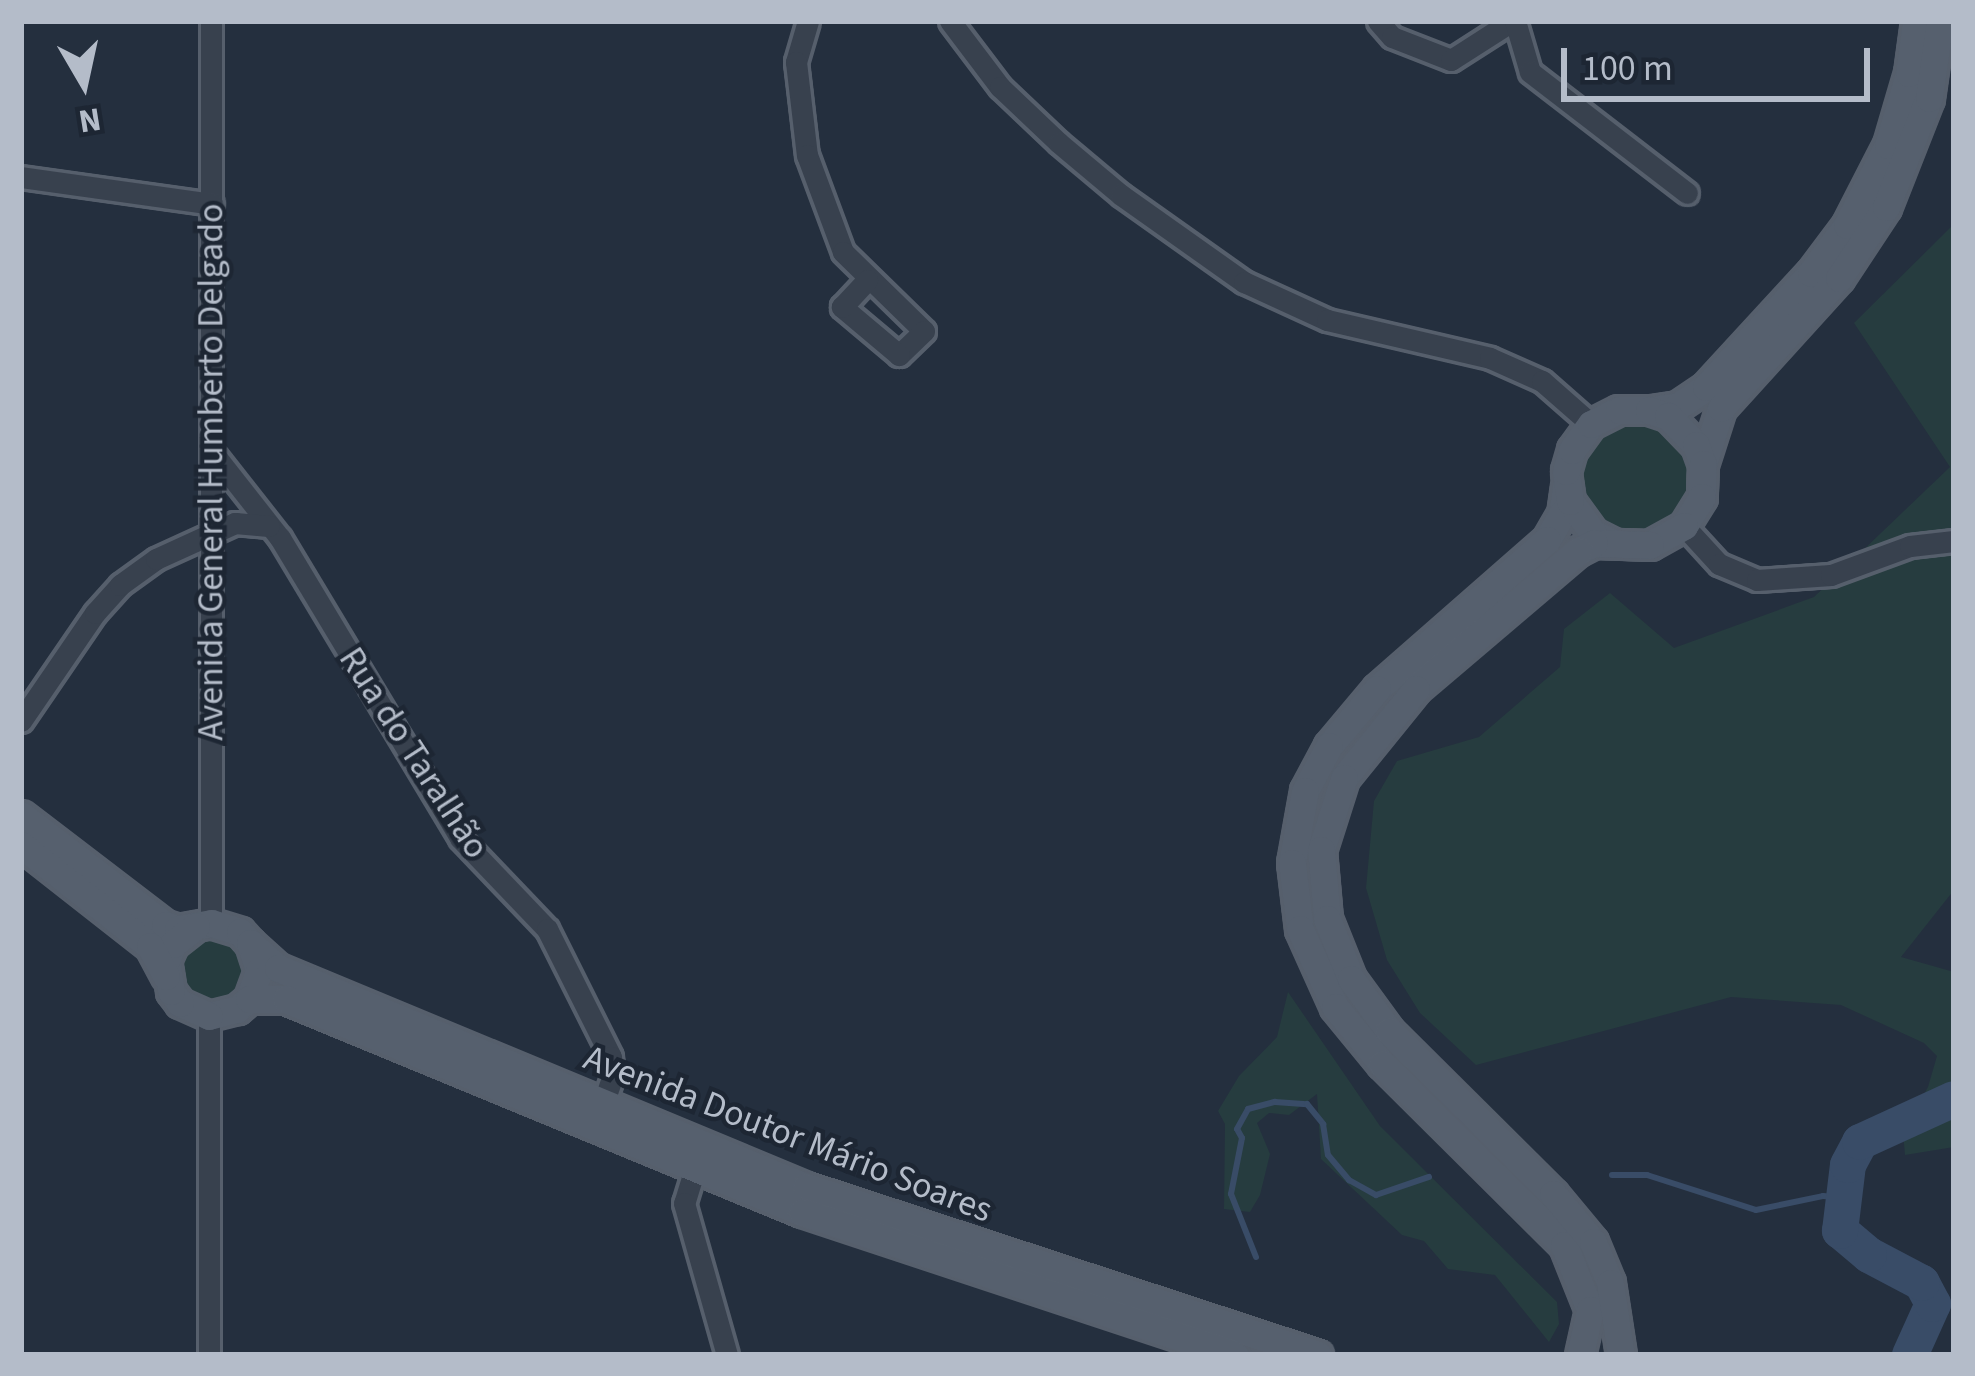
<!DOCTYPE html>
<meta charset="utf-8">
<style>
body{margin:0}
#map{position:relative;width:1975px;height:1376px;overflow:hidden;background:#242f3e;font-family:"Source Sans 3",sans-serif}
div>[style]{position:absolute}
.green>*{inset:0;background:#263c3f}
.round{border-radius:50%}
.stream>*{height:6px;margin:-3px;padding:0 3px;transform-origin:3px;border-radius:3px;background:#394c67}
.river>*{height:36px;margin:-18px;padding:0 18px;transform-origin:18px;border-radius:18px;background:#394c67}
.roads{filter:drop-shadow(3px 0 #565f6c) drop-shadow(-3px 0 #565f6c) drop-shadow(0 3px #565f6c) drop-shadow(0 -3px #565f6c)}
.minor>*{height:21px;margin:-10.5px;padding:0 10.5px;transform-origin:10.5px;border-radius:10.5px;background:#38414e}
.major>*{height:27px;margin:-13.5px;padding:0 13.5px;transform-origin:13.5px;border-radius:13.5px;background:#56606e}
span{translate:-50% -50%;white-space:nowrap;text-align:center;line-height:1.15;-webkit-text-stroke:9px #1d2633;paint-order:stroke}
.street-label{font-size:36px;color:#b4bcc9}
.frame{position:absolute;inset:0;border:24px solid #b4bcc9;pointer-events:none}
.north{position:absolute;left:24px;top:24px;width:120px;height:120px;-webkit-text-stroke:9px #1d2633;paint-order:stroke;rotate:171deg;font-size:33px;font-weight:700;line-height:48px;text-align:center;color:#b4bcc9}
.north::after{content:'';display:block;margin:auto;width:42px;height:54px;background:#b4bcc9;clip-path:polygon(50% 0,100% 100%,50% 72%,0 100%)}
.scale{position:absolute;left:1561px;top:48px;width:309px;height:54px;box-sizing:border-box;border:6px solid #b4bcc9;border-top:0;padding-left:15px;font-size:36px;line-height:42px;white-space:nowrap;color:#b4bcc9;-webkit-text-stroke:9px #1d2633;paint-order:stroke}
</style>
<div id="map">
<div class="green">
<i style="clip-path:polygon(1954px 224px,1954px 890px,1901px 957px,1954px 972px,1954px 1147px,1905px 1155px,1903px 1132px,1928px 1087px,1937px 1056px,1924px 1043px,1841px 1005px,1731px 997px,1476px 1065px,1420px 1013px,1387px 960px,1366px 888px,1374px 801px,1397px 761px,1479px 737px,1560px 667px,1564px 629px,1610px 593px,1674px 648px,1814px 597px,1950px 467px,1854px 323px)"></i>
<i class="round" style="left:1579px;top:421px;width:112px;height:112px"></i>
<i class="round" style="left:180px;top:937px;width:64px;height:64px"></i>
<i style="clip-path:polygon(1288px 992px,1380px 1126px,1557px 1302px,1559px 1324px,1549px 1342px,1495px 1275px,1448px 1269px,1424px 1241px,1402px 1235px,1321px 1159px,1317px 1094px,1289px 1115px,1269px 1113px,1257px 1123px,1270px 1154px,1260px 1195px,1250px 1212px,1224px 1209px,1225px 1124px,1218px 1111px,1239px 1076px,1277px 1037px)"></i>
</div>
<div class="stream">
<i style="left:1612px;top:1175px;width:35px"></i>
<i style="left:1647px;top:1175px;width:114px;rotate:17.8deg"></i>
<i style="left:1756px;top:1210px;width:68px;rotate:-11.8deg"></i>
<i style="left:1823px;top:1196px;width:24px;rotate:5deg"></i>
<i style="left:1256px;top:1257px;width:68px;rotate:-111.6deg"></i>
<i style="left:1231px;top:1194px;width:57px;rotate:-78.9deg"></i>
<i style="left:1242px;top:1138px;width:10px;rotate:-119deg"></i>
<i style="left:1237px;top:1129px;width:23px;rotate:-61deg"></i>
<i style="left:1248px;top:1109px;width:28px;rotate:-15deg"></i>
<i style="left:1275px;top:1102px;width:32px;rotate:4deg"></i>
<i style="left:1307px;top:1104px;width:26px;rotate:51deg"></i>
<i style="left:1323px;top:1124px;width:31px;rotate:81deg"></i>
<i style="left:1328px;top:1155px;width:33px;rotate:50deg"></i>
<i style="left:1349px;top:1180px;width:31px;rotate:29deg"></i>
<i style="left:1376px;top:1195px;width:56px;rotate:-18.8deg"></i>
</div>
<div class="river">
<i style="left:1910px;top:1355px;width:56px;rotate:-65.7deg"></i>
<i style="left:1933px;top:1304px;width:24px;rotate:-118deg"></i>
<i style="left:1922px;top:1283px;width:60px;rotate:-152.2deg"></i>
<i style="left:1869px;top:1255px;width:38px;rotate:-140deg"></i>
<i style="left:1840px;top:1231px;width:66px;rotate:-83.1deg"></i>
<i style="left:1848px;top:1165px;width:26px;rotate:-62deg"></i>
<i style="left:1860px;top:1142px;width:103px;rotate:-24.6deg"></i>
</div>
<div class="roads">
<div class="minor">
<i style="left:211px;top:21px;width:902px;rotate:90deg"></i>
<i style="left:808px;top:21px;width:43px;rotate:106.3deg"></i>
<i style="left:796px;top:62px;width:94px;rotate:83.3deg"></i>
<i style="left:807px;top:155px;width:103px;rotate:69.6deg"></i>
<i style="left:843px;top:252px;width:113px;rotate:44.3deg"></i>
<i style="left:924px;top:331px;width:35px;rotate:136deg"></i>
<i style="left:899px;top:355px;width:75px;rotate:-139.9deg"></i>
<i style="left:842px;top:307px;width:37px;rotate:-47deg"></i>
<i style="left:950px;top:21px;width:83px;rotate:52.9deg"></i>
<i style="left:1000px;top:87px;width:81px;rotate:43.5deg"></i>
<i style="left:1059px;top:143px;width:81px;rotate:40deg"></i>
<i style="left:1121px;top:195px;width:151px;rotate:35.3deg"></i>
<i style="left:1244px;top:282px;width:91px;rotate:24.6deg"></i>
<i style="left:1327px;top:320px;width:167px;rotate:13.1deg"></i>
<i style="left:1490px;top:358px;width:57px;rotate:23.9deg"></i>
<i style="left:1542px;top:381px;width:65px;rotate:41.3deg"></i>
<i style="left:1378px;top:21px;width:21px;rotate:49deg"></i>
<i style="left:1392px;top:37px;width:63px;rotate:21.3deg"></i>
<i style="left:1451px;top:60px;width:72px;rotate:-32.6deg"></i>
<i style="left:1515px;top:21px;width:53px;rotate:73.6deg"></i>
<i style="left:1530px;top:72px;width:198px;rotate:37.6deg"></i>
<i style="left:21px;top:177px;width:193px;rotate:8deg"></i>
<i style="left:213px;top:453px;width:108px;rotate:51.8deg"></i>
<i style="left:280px;top:538px;width:350px;rotate:59deg"></i>
<i style="left:460px;top:838px;width:126px;rotate:46.3deg"></i>
<i style="left:547px;top:929px;width:143px;rotate:63.4deg"></i>
<i style="left:611px;top:1057px;width:18px;rotate:84deg"></i>
<i style="left:613px;top:1075px;width:31px;rotate:109deg"></i>
<i style="left:1684px;top:526px;width:52px;rotate:47.4deg"></i>
<i style="left:1719px;top:564px;width:41px;rotate:22.8deg"></i>
<i style="left:1757px;top:580px;width:74px;rotate:-3.9deg"></i>
<i style="left:1831px;top:575px;width:84px;rotate:-20.2deg"></i>
<i style="left:1910px;top:546px;width:44px;rotate:-6.5deg"></i>
<i style="left:21px;top:721px;width:131px;rotate:-55.6deg"></i>
<i style="left:95px;top:613px;width:38px;rotate:-48deg"></i>
<i style="left:120px;top:585px;width:44px;rotate:-35.8deg"></i>
<i style="left:156px;top:559px;width:87px;rotate:-24.5deg"></i>
<i style="left:235px;top:523px;width:34px;rotate:5deg"></i>
<i style="left:209px;top:1016px;width:339px;rotate:90deg"></i>
<i style="left:695px;top:1168px;width:37px;rotate:107deg"></i>
<i style="left:684px;top:1203px;width:158px;rotate:74.2deg"></i>
</div>
<div class="major">
<i style="left:1651px;top:410px;width:27px;rotate:-8deg"></i>
<i style="left:1678px;top:406px;width:34px;rotate:-34deg"></i>
<i style="left:1706px;top:387px;width:155px;rotate:-47.4deg"></i>
<i style="left:1811px;top:273px;width:60px;rotate:-53.1deg"></i>
<i style="left:1847px;top:225px;width:90px;rotate:-62.9deg"></i>
<i style="left:1888px;top:145px;width:75px;rotate:-73.7deg"></i>
<i style="left:1909px;top:73px;width:52px;rotate:-82.3deg"></i>
<i style="left:1703px;top:464px;width:59px;rotate:-72.2deg"></i>
<i style="left:1721px;top:408px;width:176px;rotate:-47.8deg"></i>
<i style="left:1839px;top:278px;width:85px;rotate:-56.5deg"></i>
<i style="left:1886px;top:207px;width:117px;rotate:-68.5deg"></i>
<i style="left:1929px;top:98px;width:78px;rotate:-81.9deg"></i>
<i style="left:1566px;top:486px;width:28px;rotate:98deg"></i>
<i style="left:1562px;top:514px;width:30px;rotate:120deg"></i>
<i style="left:1547px;top:540px;width:226px;rotate:138.8deg"></i>
<i style="left:1377px;top:689px;width:75px;rotate:130.1deg"></i>
<i style="left:1329px;top:746px;width:51px;rotate:118.1deg"></i>
<i style="left:1305px;top:791px;width:73px;rotate:100.2deg"></i>
<i style="left:1292px;top:863px;width:66px;rotate:83.1deg"></i>
<i style="left:1300px;top:929px;width:85px;rotate:65.8deg"></i>
<i style="left:1335px;top:1007px;width:74px;rotate:50.5deg"></i>
<i style="left:1382px;top:1064px;width:257px;rotate:44.8deg"></i>
<i style="left:1564px;top:1245px;width:70px;rotate:68.2deg"></i>
<i style="left:1590px;top:1310px;width:46px;rotate:102.5deg"></i>
<i style="left:1611px;top:542px;width:20px;rotate:-153deg"></i>
<i style="left:1593px;top:533px;width:39px;rotate:-126deg"></i>
<i style="left:1570px;top:501px;width:30px;rotate:-98deg"></i>
<i style="left:1566px;top:471px;width:22px;rotate:-74deg"></i>
<i style="left:1572px;top:450px;width:32px;rotate:-54deg"></i>
<i style="left:1591px;top:424px;width:31px;rotate:-27deg"></i>
<i style="left:1619px;top:410px;width:30px"></i>
<i style="left:1649px;top:410px;width:20px;rotate:18deg"></i>
<i style="left:1668px;top:416px;width:40px;rotate:46deg"></i>
<i style="left:1696px;top:445px;width:20px;rotate:70deg"></i>
<i style="left:1703px;top:464px;width:33px;rotate:92deg"></i>
<i style="left:1702px;top:497px;width:34px;rotate:122deg"></i>
<i style="left:1684px;top:526px;width:39px;rotate:151deg"></i>
<i style="left:1650px;top:545px;width:56px;rotate:-178deg"></i>
<i style="left:1594px;top:543px;width:18px;rotate:153deg"></i>
<i style="left:1578px;top:551px;width:213px;rotate:139.6deg"></i>
<i style="left:1416px;top:689px;width:114px;rotate:129deg"></i>
<i style="left:1344px;top:778px;width:76px;rotate:107.7deg"></i>
<i style="left:1321px;top:850px;width:69px;rotate:85deg"></i>
<i style="left:1327px;top:919px;width:65px;rotate:68.2deg"></i>
<i style="left:1351px;top:979px;width:64px;rotate:53.8deg"></i>
<i style="left:1389px;top:1031px;width:231px;rotate:44.8deg"></i>
<i style="left:1553px;top:1194px;width:62px;rotate:50.2deg"></i>
<i style="left:1593px;top:1242px;width:44px;rotate:67.5deg"></i>
<i style="left:1610px;top:1283px;width:73px;rotate:81.3deg"></i>
<i style="left:21px;top:815px;width:181px;rotate:37.4deg"></i>
<i style="left:165px;top:925px;width:14px;rotate:17deg"></i>
<i style="left:178px;top:929px;width:34px;rotate:-10deg"></i>
<i style="left:211px;top:923px;width:30px;rotate:17deg"></i>
<i style="left:240px;top:932px;width:15px;rotate:48deg"></i>
<i style="left:250px;top:943px;width:29px;rotate:72deg"></i>
<i style="left:259px;top:971px;width:30px;rotate:110deg"></i>
<i style="left:249px;top:999px;width:16px;rotate:140deg"></i>
<i style="left:237px;top:1009px;width:29px;rotate:166deg"></i>
<i style="left:209px;top:1016px;width:32px;rotate:-156deg"></i>
<i style="left:180px;top:1003px;width:15px;rotate:-127deg"></i>
<i style="left:171px;top:991px;width:31px;rotate:-99deg"></i>
<i style="left:166px;top:960px;width:17px;rotate:-66deg"></i>
<i style="left:173px;top:944px;width:29px;rotate:-38deg"></i>
<i style="left:21px;top:845px;width:164px;rotate:38.1deg"></i>
<i style="left:150px;top:946px;width:34px;rotate:62deg"></i>
<i style="left:250px;top:943px;width:38px;rotate:42deg"></i>
<i style="left:278px;top:968px;width:572px;rotate:22.53deg"></i>
<i style="left:806px;top:1187px;width:539px;rotate:18.17deg"></i>
<i style="left:249px;top:999px;width:37px"></i>
<i style="left:286px;top:999px;width:558px;rotate:22.43deg"></i>
<i style="left:802px;top:1212px;width:456px;rotate:18.3deg"></i>
</div>
</div>
<div class="street-label">
<span style="left:211px;top:472px;rotate:-90deg">Avenida General Humberto Delgado</span>
<span style="left:414px;top:753px;rotate:57deg">Rua do Taralhão</span>
<span style="left:788px;top:1134px;rotate:21deg">Avenida Doutor Mário Soares</span>
</div>
<div class="frame"></div>
<div class="north">N</div>
<div class="scale">100 m</div>
</div>
